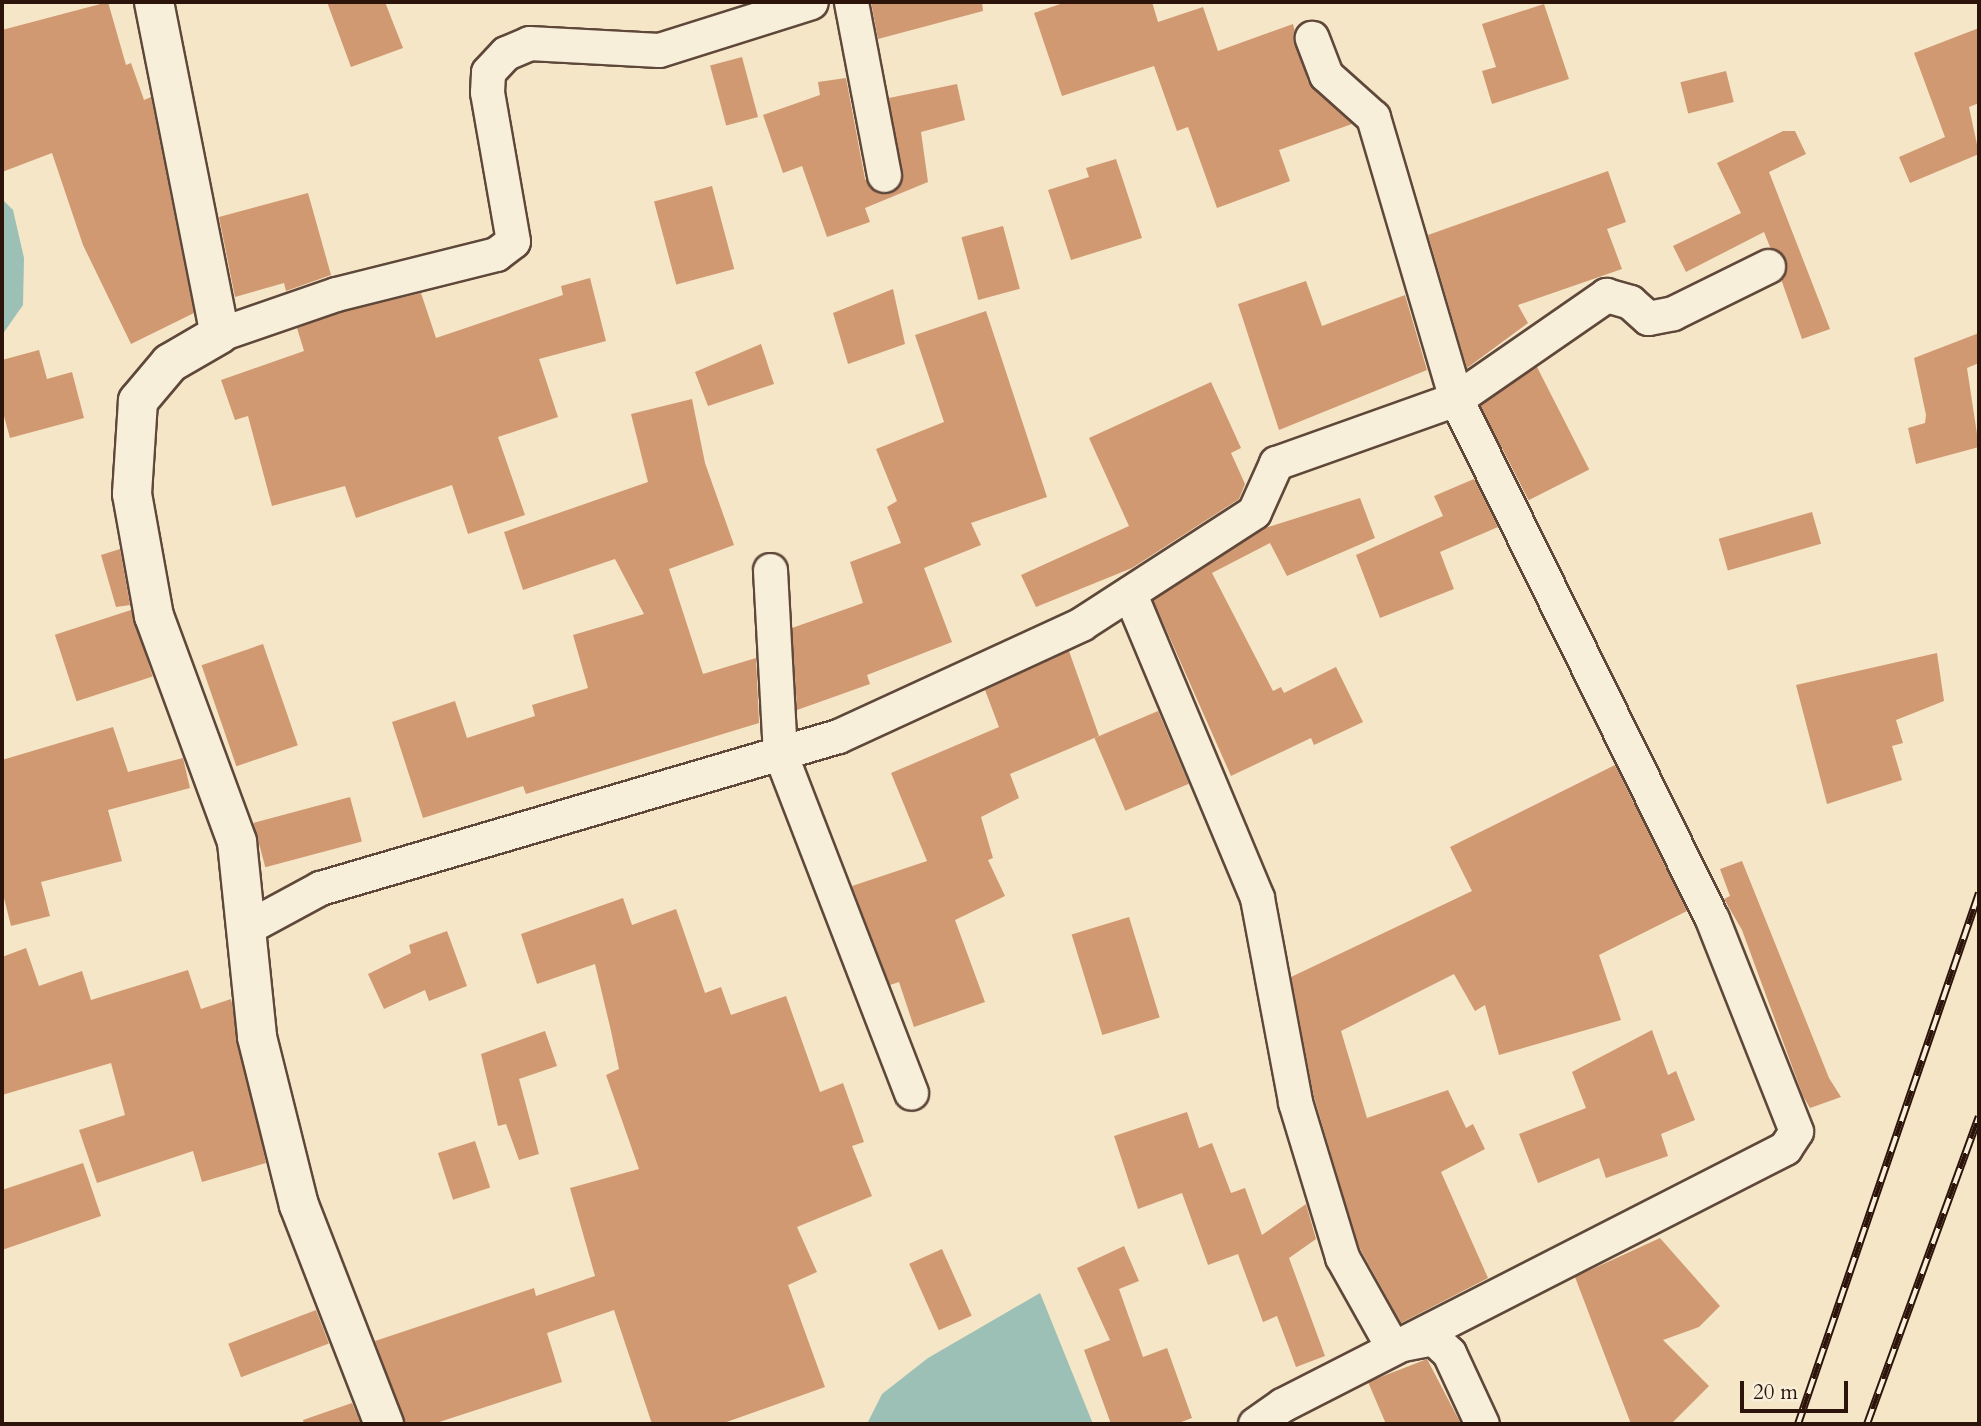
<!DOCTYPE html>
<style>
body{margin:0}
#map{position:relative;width:1981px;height:1426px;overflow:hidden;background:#f4e6c7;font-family:Cardo,serif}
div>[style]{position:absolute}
.water>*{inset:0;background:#9cc0b5}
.building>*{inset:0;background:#d19972;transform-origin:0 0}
.roads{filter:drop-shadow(2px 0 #5f483a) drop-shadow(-2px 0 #5f483a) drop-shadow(0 2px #5f483a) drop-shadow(0 -2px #5f483a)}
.minor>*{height:33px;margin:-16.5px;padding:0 16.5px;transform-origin:16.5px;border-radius:16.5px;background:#f8efdb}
.secondary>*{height:38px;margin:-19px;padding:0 19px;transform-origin:19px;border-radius:19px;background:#f8efdb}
.rail>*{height:8px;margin-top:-4px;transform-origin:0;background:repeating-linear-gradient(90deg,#f8efdb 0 16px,#2d140b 0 32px);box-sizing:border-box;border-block:2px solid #2d140b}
span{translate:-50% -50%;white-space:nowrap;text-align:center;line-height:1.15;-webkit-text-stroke:5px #f8efdb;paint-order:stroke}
.frame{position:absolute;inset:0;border:4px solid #2d140b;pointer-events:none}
.scale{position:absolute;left:1740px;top:1381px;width:108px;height:32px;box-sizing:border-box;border:4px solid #2d140b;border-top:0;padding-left:9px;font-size:21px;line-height:24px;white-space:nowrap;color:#2d140b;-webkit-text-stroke:5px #f8efdb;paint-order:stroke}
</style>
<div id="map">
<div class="water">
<i style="clip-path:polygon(2px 199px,13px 210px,24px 258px,23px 305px,2px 335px)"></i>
<i style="clip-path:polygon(1040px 1293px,1093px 1424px,867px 1424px,882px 1394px,928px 1358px)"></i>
</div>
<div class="building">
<i style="clip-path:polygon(108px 2px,126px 65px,131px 63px,144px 100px,151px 97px,194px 313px,131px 344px,83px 245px,52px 153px,2px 172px,2px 30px)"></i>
<i style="clip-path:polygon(327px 2px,385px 2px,403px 48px,351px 67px)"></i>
<i style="clip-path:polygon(871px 2px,982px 2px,983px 11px,878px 39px)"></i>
<i style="clip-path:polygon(1066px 2px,1152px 2px,1158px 22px,1203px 7px,1218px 51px,1293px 24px,1308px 82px,1352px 124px,1279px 150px,1290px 181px,1217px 208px,1188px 127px,1177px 131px,1154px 66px,1062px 96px,1034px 13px)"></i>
<i style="clip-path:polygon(1544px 4px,1569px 79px,1492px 104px,1482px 71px,1496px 67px,1482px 24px)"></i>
<i style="clip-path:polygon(1979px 28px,1979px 103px,1969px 107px,1979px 154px,1910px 183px,1899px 157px,1945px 137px,1914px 53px)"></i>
<i style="left:742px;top:57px;width:62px;height:33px;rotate:75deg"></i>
<i style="left:1726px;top:71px;width:32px;height:47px;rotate:76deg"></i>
<i style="clip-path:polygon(846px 78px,865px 179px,878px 193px,896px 190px,902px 181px,889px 98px,957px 84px,965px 120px,921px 132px,928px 182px,865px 208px,870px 222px,827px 237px,802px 166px,783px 173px,763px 115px,820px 95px,818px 82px)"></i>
<i style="clip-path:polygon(1783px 131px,1795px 131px,1806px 154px,1769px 172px,1830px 329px,1802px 339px,1781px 279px,1785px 258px,1770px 247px,1764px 232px,1686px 272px,1673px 246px,1741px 213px,1717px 163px)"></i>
<i style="clip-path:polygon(1116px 159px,1142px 238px,1071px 260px,1048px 190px,1089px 177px,1086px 168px)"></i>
<i style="clip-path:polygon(1608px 171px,1626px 222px,1607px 229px,1622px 269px,1518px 305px,1528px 323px,1467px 368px,1428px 235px)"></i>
<i style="left:712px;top:186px;width:86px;height:60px;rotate:75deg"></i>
<i style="clip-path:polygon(308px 193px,331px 275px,286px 291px,284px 283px,235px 297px,219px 217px)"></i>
<i style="left:1003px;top:226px;width:65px;height:43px;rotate:75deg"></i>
<i style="clip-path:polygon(590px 278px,606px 341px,539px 359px,558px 417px,498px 437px,525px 515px,468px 534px,452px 485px,356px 518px,345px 486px,272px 506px,248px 416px,235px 420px,221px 380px,304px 351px,297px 328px,341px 312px,421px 293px,436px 338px,563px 295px,561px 286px)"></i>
<i style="clip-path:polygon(1306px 281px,1322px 326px,1405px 295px,1427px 370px,1279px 430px,1238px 304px)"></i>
<i style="clip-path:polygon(893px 289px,905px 344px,848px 364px,833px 313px)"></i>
<i style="clip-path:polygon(986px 311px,1047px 497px,971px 523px,981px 545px,924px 568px,952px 642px,867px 675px,870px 684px,797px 710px,792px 628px,863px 603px,850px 562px,901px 543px,887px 507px,897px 501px,876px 449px,944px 422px,915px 335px)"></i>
<i style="clip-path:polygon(1979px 333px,1979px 363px,1967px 368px,1979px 447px,1916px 464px,1908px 428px,1925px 423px,1926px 415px,1914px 358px)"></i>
<i style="clip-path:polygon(761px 344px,774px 384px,708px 406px,695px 372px)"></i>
<i style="clip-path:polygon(39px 350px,47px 379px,72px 372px,84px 418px,10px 438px,2px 409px,2px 360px)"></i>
<i style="left:1537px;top:367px;width:115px;height:68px;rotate:63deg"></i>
<i style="clip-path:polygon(1211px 382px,1241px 448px,1231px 453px,1245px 484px,1239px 499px,1132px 568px,1036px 607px,1021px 575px,1129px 526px,1089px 438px)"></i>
<i style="clip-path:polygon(692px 399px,705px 463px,734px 545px,669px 569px,703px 674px,756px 658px,759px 723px,526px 794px,523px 786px,423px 818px,392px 722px,455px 701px,467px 738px,535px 716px,532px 705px,588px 688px,573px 635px,644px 614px,615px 559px,523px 590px,504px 532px,648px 482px,631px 414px)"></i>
<i style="clip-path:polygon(1474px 479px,1498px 527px,1440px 552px,1454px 589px,1380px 618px,1356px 555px,1443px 516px,1434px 496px)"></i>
<i style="clip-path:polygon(1360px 498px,1375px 538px,1287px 576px,1270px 543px,1212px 573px,1273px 691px,1281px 687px,1284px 693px,1336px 667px,1363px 722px,1314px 745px,1311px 738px,1231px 776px,1153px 600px,1265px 528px)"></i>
<i style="left:1812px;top:512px;width:33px;height:97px;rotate:74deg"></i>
<i style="clip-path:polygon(120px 549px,130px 605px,116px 607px,101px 555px)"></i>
<i style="left:131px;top:610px;width:70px;height:80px;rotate:72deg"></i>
<i style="left:263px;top:644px;width:107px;height:65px;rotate:71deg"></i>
<i style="clip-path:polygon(1069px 651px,1099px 736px,1010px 774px,1019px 798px,981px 817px,993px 858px,988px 860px,1005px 896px,955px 920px,985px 1002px,914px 1027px,899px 982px,890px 985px,852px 886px,927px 861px,891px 773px,999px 727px,985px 690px)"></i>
<i style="clip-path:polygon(1937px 653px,1944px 701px,1896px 720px,1903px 743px,1892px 746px,1902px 780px,1827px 804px,1796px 685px)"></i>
<i style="left:1158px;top:711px;width:79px;height:69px;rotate:67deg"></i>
<i style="clip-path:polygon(113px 727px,128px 772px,183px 758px,190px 788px,108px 810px,122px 861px,41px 882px,50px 916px,11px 926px,2px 890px,2px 760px)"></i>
<i style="clip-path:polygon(1615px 765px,1687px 911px,1599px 955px,1621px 1020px,1499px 1055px,1485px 1005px,1475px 1011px,1454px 974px,1341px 1031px,1367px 1118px,1448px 1090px,1466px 1128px,1473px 1124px,1485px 1149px,1441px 1172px,1488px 1278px,1401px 1323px,1358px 1245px,1314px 1097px,1291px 977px,1472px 891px,1450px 847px)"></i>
<i style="left:350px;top:797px;width:46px;height:100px;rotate:75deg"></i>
<i style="clip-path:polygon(1742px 861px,1829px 1078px,1841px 1097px,1810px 1108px,1803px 1096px,1742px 930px,1724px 899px,1730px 896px,1720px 869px)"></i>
<i style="clip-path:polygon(623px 898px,632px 925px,676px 909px,705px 993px,721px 987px,731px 1015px,786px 996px,820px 1092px,843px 1083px,864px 1142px,852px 1146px,872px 1196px,797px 1227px,817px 1272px,788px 1285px,825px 1387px,721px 1424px,652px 1424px,614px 1310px,547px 1333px,562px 1382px,433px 1424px,405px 1424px,375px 1341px,534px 1288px,536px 1296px,595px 1276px,570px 1188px,639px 1169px,606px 1075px,619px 1069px,611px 1031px,595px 964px,537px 984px,521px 934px)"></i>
<i style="left:1129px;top:917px;width:105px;height:60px;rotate:73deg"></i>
<i style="clip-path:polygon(447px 931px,467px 986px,429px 1001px,425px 990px,384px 1009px,368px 974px,411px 953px,409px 945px)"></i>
<i style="clip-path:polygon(26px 948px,39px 986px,82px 971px,91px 1000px,188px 970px,201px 1009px,231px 999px,266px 1163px,202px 1182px,193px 1151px,97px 1183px,79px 1130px,125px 1115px,111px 1063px,2px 1095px,2px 957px)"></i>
<i style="clip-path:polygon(1652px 1030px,1668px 1075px,1676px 1071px,1695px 1120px,1661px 1134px,1668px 1156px,1606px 1178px,1599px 1158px,1538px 1183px,1519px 1134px,1586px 1108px,1572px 1072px)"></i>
<i style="clip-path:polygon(545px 1031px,557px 1066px,519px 1079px,539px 1154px,519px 1160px,506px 1124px,498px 1126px,481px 1054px)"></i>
<i style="clip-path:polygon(1187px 1112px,1199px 1148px,1212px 1143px,1231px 1193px,1245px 1188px,1262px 1235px,1306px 1204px,1316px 1239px,1289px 1258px,1325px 1356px,1296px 1367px,1277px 1316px,1263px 1322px,1238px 1254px,1208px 1265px,1182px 1193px,1138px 1209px,1114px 1136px)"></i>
<i style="left:475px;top:1141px;width:49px;height:39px;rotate:72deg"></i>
<i style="clip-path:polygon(83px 1163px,101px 1216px,2px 1250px,2px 1190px)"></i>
<i style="clip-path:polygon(1660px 1238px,1720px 1306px,1699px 1327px,1663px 1340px,1709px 1386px,1671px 1424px,1631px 1424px,1575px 1277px)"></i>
<i style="clip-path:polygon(1124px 1246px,1139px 1281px,1119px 1289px,1143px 1357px,1167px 1348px,1192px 1418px,1176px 1424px,1111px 1424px,1084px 1350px,1110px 1340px,1077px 1268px)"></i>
<i style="left:942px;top:1249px;width:73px;height:36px;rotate:66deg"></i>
<i style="left:316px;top:1310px;width:36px;height:94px;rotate:69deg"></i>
<i style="clip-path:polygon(1427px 1359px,1461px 1424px,1386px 1424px,1368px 1382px)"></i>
<i style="clip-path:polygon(352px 1403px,361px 1424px,304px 1424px,303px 1420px)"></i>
</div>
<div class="roads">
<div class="minor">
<i style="left:851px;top:2px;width:176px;rotate:79.2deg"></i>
<i style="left:220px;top:334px;width:123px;rotate:-19deg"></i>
<i style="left:336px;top:294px;width:165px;rotate:-14deg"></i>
<i style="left:496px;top:254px;width:21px;rotate:-37deg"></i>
<i style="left:513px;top:241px;width:151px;rotate:-99.9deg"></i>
<i style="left:487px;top:92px;width:20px;rotate:-87deg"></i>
<i style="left:488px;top:72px;width:26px;rotate:-47deg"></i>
<i style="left:506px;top:53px;width:25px;rotate:-23deg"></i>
<i style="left:529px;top:43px;width:130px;rotate:3.1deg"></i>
<i style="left:659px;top:50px;width:159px;rotate:-17.5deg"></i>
<i style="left:770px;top:570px;width:183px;rotate:86.9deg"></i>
<i style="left:780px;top:753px;width:364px;rotate:68.9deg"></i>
<i style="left:1130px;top:594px;width:329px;rotate:67.3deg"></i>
<i style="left:1257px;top:898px;width:208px;rotate:79.4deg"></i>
<i style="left:1295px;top:1102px;width:162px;rotate:73.1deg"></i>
<i style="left:1342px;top:1257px;width:102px;rotate:60.7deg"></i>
<i style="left:1392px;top:1346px;width:42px;rotate:-11deg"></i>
<i style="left:1433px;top:1338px;width:22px;rotate:43deg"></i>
<i style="left:1449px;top:1353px;width:78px;rotate:65.1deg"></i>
<i style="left:250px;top:926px;width:80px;rotate:-28.5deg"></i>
<i style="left:320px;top:888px;width:540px;rotate:-16.35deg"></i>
<i style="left:838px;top:736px;width:268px;rotate:-24.7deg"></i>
<i style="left:1081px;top:624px;width:206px;rotate:-32.9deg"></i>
<i style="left:1254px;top:512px;width:54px;rotate:-65.8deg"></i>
<i style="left:1276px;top:463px;width:191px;rotate:-19.6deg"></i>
<i style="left:1456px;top:399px;width:183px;rotate:-34.7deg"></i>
<i style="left:1606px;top:295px;width:25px;rotate:16deg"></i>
<i style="left:1630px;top:302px;width:24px;rotate:42deg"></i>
<i style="left:1648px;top:318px;width:25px;rotate:-11deg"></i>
<i style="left:1673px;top:313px;width:106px;rotate:-26.3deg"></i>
<i style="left:1255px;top:1424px;width:33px;rotate:-35deg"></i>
<i style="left:1282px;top:1405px;width:565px;rotate:-27.06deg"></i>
<i style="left:1785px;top:1148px;width:20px;rotate:-57deg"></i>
<i style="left:1796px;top:1131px;width:228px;rotate:-111.6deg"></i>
<i style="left:1712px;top:919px;width:580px;rotate:-116.21deg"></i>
<i style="left:1456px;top:399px;width:294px;rotate:-106.4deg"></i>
<i style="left:1373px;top:117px;width:63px;rotate:-138.2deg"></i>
<i style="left:1326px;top:75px;width:40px;rotate:-111deg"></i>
</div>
<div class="secondary">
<i style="left:154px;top:2px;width:338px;rotate:78.8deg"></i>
<i style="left:220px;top:334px;width:58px;rotate:149.9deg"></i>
<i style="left:170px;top:363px;width:50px;rotate:130.1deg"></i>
<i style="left:138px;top:401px;width:93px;rotate:93.7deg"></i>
<i style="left:132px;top:494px;width:124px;rotate:79.8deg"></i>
<i style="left:154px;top:616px;width:241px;rotate:69.8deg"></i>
<i style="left:237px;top:842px;width:196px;rotate:84.1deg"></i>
<i style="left:257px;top:1037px;width:173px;rotate:76deg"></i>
<i style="left:299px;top:1205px;width:235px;rotate:68.8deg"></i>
</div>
</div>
<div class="rail">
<i style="left:1798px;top:1424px;width:561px;rotate:-71.18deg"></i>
<i style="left:1867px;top:1424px;width:327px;rotate:-70deg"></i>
</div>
<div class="frame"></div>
<div class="scale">20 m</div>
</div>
